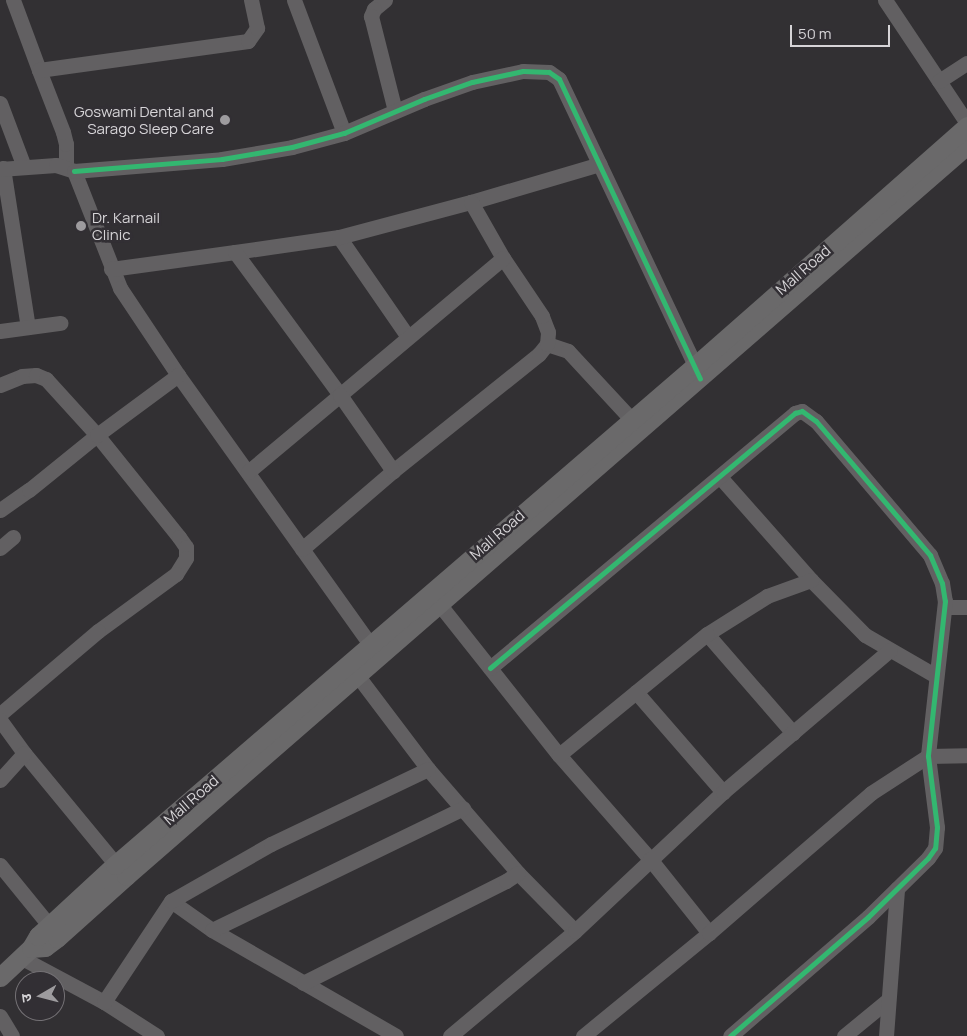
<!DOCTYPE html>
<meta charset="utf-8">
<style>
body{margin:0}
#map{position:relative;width:967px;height:1036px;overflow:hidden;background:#323033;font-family:Manrope,"Noto Sans Devanagari",sans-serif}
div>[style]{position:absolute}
.minor>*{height:15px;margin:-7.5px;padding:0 7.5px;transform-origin:7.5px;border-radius:7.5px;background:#626062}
.major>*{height:19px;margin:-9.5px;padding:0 9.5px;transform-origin:9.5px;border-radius:9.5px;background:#6a696a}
.cycleway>*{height:5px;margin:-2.5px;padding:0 2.5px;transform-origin:2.5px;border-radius:2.5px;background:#33b770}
.dots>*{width:14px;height:14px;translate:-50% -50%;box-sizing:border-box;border:2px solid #322f34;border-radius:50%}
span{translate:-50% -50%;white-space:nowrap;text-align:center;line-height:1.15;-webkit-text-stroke:5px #322f34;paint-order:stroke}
.poi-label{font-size:15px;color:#d6d4d7}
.right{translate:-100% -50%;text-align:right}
.left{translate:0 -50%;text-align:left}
.street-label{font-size:15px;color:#d6d4d7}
.north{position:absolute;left:15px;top:971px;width:50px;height:50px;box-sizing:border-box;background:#322f34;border:1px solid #747175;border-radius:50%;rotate:262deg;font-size:14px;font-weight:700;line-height:20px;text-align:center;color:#d6d4d7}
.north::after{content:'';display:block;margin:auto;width:18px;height:22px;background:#9d9b9e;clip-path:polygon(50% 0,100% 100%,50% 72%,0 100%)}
.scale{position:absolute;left:790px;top:25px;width:100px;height:22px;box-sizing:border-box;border:2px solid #d6d4d7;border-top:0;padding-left:6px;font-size:15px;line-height:18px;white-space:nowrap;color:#d6d4d7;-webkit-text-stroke:4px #322f34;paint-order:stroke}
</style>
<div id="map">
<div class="minor">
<i style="left:13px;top:0;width:75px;rotate:69.6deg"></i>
<i style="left:294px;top:0;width:142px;rotate:69.4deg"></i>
<i style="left:385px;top:0;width:14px;rotate:141deg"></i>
<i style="left:374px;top:9px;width:8px;rotate:113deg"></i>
<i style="left:371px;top:16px;width:98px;rotate:75.8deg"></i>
<i style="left:885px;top:0;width:148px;rotate:56.3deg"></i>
<i style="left:939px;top:81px;width:33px;rotate:-33deg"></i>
<i style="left:0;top:103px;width:68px;rotate:69.4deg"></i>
<i style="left:66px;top:167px;width:23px;rotate:-90deg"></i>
<i style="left:66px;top:144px;width:12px;rotate:-104deg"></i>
<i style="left:63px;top:132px;width:66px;rotate:-111.2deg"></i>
<i style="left:39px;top:70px;width:211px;rotate:-7.9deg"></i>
<i style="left:248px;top:41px;width:16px;rotate:-55deg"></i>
<i style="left:257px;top:28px;width:29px;rotate:-102deg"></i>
<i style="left:3px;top:168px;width:161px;rotate:81.1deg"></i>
<i style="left:0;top:169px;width:56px;rotate:-4.1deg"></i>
<i style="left:56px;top:165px;width:19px;rotate:18deg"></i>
<i style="left:74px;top:171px;width:126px;rotate:68.5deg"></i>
<i style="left:120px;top:288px;width:105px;rotate:56.3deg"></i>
<i style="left:178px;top:375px;width:343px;rotate:54.5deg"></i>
<i style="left:74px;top:171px;width:148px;rotate:-4.6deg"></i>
<i style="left:222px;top:159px;width:71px;rotate:-9.7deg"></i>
<i style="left:292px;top:147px;width:54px;rotate:-15.1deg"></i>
<i style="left:344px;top:133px;width:87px;rotate:-23deg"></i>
<i style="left:424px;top:99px;width:51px;rotate:-19.5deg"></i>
<i style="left:472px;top:82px;width:52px;rotate:-12.2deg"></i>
<i style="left:523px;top:71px;width:26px;rotate:2deg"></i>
<i style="left:549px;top:72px;width:12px;rotate:35deg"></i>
<i style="left:559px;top:79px;width:327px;rotate:64.6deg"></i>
<i style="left:471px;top:202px;width:134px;rotate:-16.4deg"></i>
<i style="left:339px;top:237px;width:121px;rotate:55.4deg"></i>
<i style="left:235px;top:252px;width:105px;rotate:-8.2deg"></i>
<i style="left:339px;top:237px;width:137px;rotate:-14.9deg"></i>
<i style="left:471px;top:202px;width:64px;rotate:60.3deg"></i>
<i style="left:111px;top:269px;width:125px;rotate:-7.8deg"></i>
<i style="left:235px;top:252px;width:177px;rotate:53.7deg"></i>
<i style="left:340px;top:395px;width:120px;rotate:140.1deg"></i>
<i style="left:0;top:331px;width:61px;rotate:-7.6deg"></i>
<i style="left:547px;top:344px;width:22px;rotate:18deg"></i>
<i style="left:568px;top:351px;width:94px;rotate:47.2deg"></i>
<i style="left:0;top:385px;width:24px;rotate:-22deg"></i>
<i style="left:22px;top:376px;width:14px;rotate:-4deg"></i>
<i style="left:36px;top:375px;width:11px;rotate:22deg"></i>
<i style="left:46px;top:379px;width:76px;rotate:47.7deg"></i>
<i style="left:97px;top:435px;width:131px;rotate:51.2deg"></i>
<i style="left:179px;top:537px;width:12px;rotate:55deg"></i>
<i style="left:186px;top:547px;width:11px;rotate:90deg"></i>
<i style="left:186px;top:558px;width:19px;rotate:122deg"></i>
<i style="left:176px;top:574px;width:97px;rotate:143.8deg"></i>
<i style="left:98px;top:631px;width:128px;rotate:139.7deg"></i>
<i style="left:720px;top:477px;width:137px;rotate:48.5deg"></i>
<i style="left:811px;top:580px;width:77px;rotate:45.5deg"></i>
<i style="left:865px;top:635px;width:82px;rotate:30deg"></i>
<i style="left:0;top:510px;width:35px;rotate:-35deg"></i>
<i style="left:29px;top:490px;width:87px;rotate:-39deg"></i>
<i style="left:97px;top:435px;width:101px;rotate:-36.5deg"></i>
<i style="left:0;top:548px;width:17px;rotate:-40deg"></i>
<i style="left:302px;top:549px;width:120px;rotate:-40.6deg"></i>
<i style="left:393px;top:471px;width:187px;rotate:-38.7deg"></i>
<i style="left:539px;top:354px;width:13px;rotate:-51deg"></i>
<i style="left:547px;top:344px;width:12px;rotate:-85deg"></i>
<i style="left:548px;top:332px;width:17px;rotate:-111deg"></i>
<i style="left:542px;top:316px;width:70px;rotate:-123.9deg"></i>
<i style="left:503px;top:258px;width:213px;rotate:140deg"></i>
<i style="left:340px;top:395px;width:93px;rotate:55.1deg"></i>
<i style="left:432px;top:595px;width:204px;rotate:51.6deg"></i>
<i style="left:559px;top:755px;width:138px;rotate:48.8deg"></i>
<i style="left:650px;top:859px;width:95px;rotate:51.4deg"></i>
<i style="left:709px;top:933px;width:163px;rotate:140.7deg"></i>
<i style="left:945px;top:607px;width:22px"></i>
<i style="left:490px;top:668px;width:398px;rotate:-39.9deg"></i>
<i style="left:795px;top:413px;width:7px;rotate:-16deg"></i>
<i style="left:802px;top:411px;width:17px;rotate:36deg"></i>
<i style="left:816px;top:421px;width:176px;rotate:49.6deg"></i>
<i style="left:930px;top:555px;width:30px;rotate:67deg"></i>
<i style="left:942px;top:583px;width:18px;rotate:81deg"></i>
<i style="left:945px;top:601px;width:156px;rotate:96.3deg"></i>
<i style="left:928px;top:756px;width:72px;rotate:82.8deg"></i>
<i style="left:937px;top:827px;width:21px;rotate:95deg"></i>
<i style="left:935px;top:848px;width:12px;rotate:125deg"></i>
<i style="left:928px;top:858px;width:84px;rotate:135.5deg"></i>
<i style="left:868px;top:917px;width:182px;rotate:139.2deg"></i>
<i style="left:357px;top:675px;width:118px;rotate:52.9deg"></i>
<i style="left:428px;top:769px;width:138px;rotate:49.1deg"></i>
<i style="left:518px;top:873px;width:81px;rotate:45.5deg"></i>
<i style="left:636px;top:692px;width:133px;rotate:49deg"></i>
<i style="left:0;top:720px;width:41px;rotate:54deg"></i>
<i style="left:24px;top:753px;width:156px;rotate:50.5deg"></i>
<i style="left:793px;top:733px;width:131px;rotate:-131deg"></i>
<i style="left:707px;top:634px;width:71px;rotate:-32.3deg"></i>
<i style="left:767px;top:596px;width:47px;rotate:-20deg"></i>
<i style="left:559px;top:755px;width:191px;rotate:-39.3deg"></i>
<i style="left:0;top:780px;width:36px;rotate:-48deg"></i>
<i style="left:0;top:865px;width:77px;rotate:50.8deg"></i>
<i style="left:171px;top:901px;width:50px;rotate:35.3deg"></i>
<i style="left:212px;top:930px;width:212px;rotate:29.9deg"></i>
<i style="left:212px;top:930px;width:279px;rotate:-25.9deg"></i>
<i style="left:709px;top:933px;width:214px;rotate:-40.8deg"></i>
<i style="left:871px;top:793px;width:68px;rotate:-33deg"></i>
<i style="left:928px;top:756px;width:39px;rotate:-1deg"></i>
<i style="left:20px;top:957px;width:95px;rotate:28.2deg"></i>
<i style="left:104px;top:1002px;width:63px;rotate:32.7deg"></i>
<i style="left:303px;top:983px;width:227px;rotate:-26.7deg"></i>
<i style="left:506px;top:881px;width:14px;rotate:-34deg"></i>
<i style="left:104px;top:1002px;width:121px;rotate:-56.4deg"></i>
<i style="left:171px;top:901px;width:115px;rotate:-29.7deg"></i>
<i style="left:271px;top:844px;width:174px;rotate:-25.5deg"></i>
<i style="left:0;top:1016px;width:23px;rotate:59deg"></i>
<i style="left:450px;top:1036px;width:163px;rotate:-40deg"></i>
<i style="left:575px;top:931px;width:203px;rotate:-43.2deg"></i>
<i style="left:723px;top:792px;width:219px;rotate:-40.4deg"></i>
<i style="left:844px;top:1036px;width:57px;rotate:-39.3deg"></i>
<i style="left:886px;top:1036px;width:148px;rotate:-85.7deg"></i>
</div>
<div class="major">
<i style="left:31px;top:948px;width:14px;rotate:-4deg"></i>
<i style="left:45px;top:947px;width:15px;rotate:-37deg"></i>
<i style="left:57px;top:938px;width:93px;rotate:-41.9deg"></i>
<i style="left:126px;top:876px;width:1114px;rotate:-41deg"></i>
<i style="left:0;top:977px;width:42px;rotate:-43.1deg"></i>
<i style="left:31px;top:948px;width:14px;rotate:-60deg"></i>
<i style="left:38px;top:936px;width:105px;rotate:-42.7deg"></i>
<i style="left:115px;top:865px;width:765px;rotate:-40.71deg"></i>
<i style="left:695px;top:366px;width:363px;rotate:-41.4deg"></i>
</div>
<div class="cycleway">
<i style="left:74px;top:171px;width:148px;rotate:-4.6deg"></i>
<i style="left:222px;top:159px;width:71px;rotate:-9.7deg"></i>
<i style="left:292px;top:147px;width:54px;rotate:-15.1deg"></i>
<i style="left:344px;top:133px;width:87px;rotate:-23deg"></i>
<i style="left:424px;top:99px;width:51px;rotate:-19.5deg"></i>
<i style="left:472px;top:82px;width:52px;rotate:-12.2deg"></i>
<i style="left:523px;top:71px;width:26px;rotate:2deg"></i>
<i style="left:549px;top:72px;width:12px;rotate:35deg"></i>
<i style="left:559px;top:79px;width:331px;rotate:64.8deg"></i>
<i style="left:490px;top:668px;width:398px;rotate:-39.9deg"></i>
<i style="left:795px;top:413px;width:7px;rotate:-16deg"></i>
<i style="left:802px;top:411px;width:17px;rotate:36deg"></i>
<i style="left:816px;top:421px;width:176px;rotate:49.6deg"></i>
<i style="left:930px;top:555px;width:30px;rotate:67deg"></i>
<i style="left:942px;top:583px;width:18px;rotate:81deg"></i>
<i style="left:945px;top:601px;width:156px;rotate:96.3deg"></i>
<i style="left:928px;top:756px;width:72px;rotate:82.8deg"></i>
<i style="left:937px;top:827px;width:21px;rotate:95deg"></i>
<i style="left:935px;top:848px;width:12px;rotate:125deg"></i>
<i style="left:928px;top:858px;width:84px;rotate:135.5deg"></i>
<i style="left:868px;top:917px;width:182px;rotate:139.2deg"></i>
</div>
<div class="dots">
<i style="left:225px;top:120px;background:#9d9b9e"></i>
<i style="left:81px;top:226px;background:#9d9b9e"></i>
</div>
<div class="poi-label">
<span class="right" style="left:214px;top:120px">Goswami Dental and<br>Sarago Sleep Care</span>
<span class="left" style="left:92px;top:226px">Dr. Karnail<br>Clinic</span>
</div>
<div class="street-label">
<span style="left:803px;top:270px;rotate:-41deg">Mall Road</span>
<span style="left:497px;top:535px;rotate:-41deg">Mall Road</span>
<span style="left:191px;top:800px;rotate:-41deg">Mall Road</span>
</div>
<div class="north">उ</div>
<div class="scale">50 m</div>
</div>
